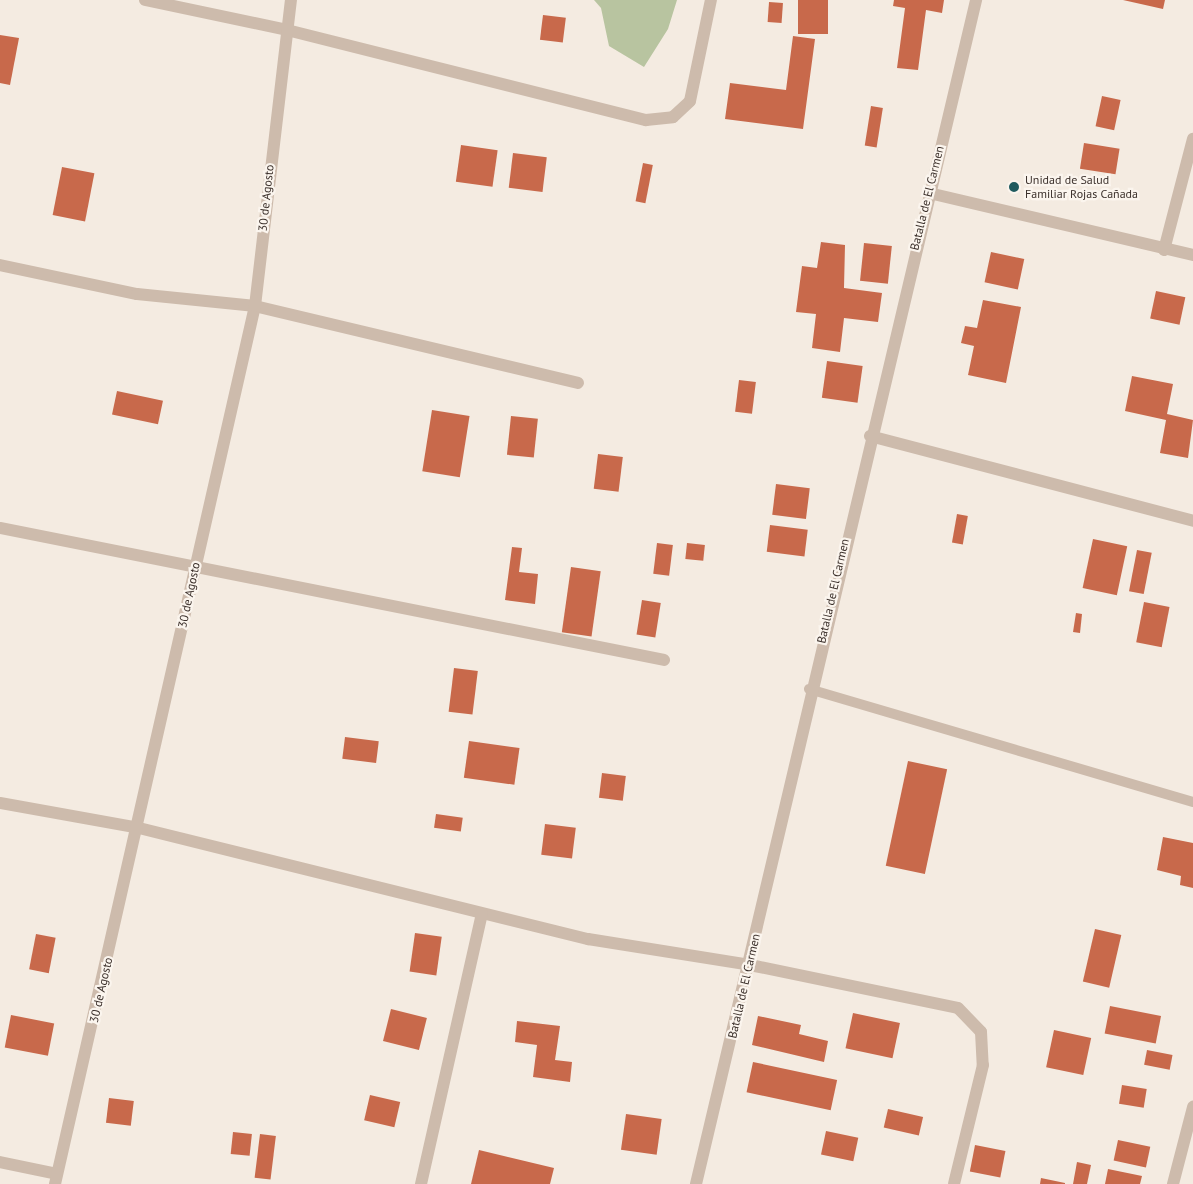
<!DOCTYPE html>
<meta charset="utf-8">
<style>
body{margin:0}
#map{position:relative;width:1193px;height:1184px;overflow:hidden;background:#f4ebe1;font-family:"PT Sans",sans-serif}
div>[style]{position:absolute}
.green>*{inset:0;background:#b8c4a0}
.building>*{inset:0;background:#c8694b;transform-origin:0 0}
.service>*{height:10px;margin:-5px;padding:0 5px;transform-origin:5px;border-radius:5px;background:#cdbbac}
.minor>*{height:12px;margin:-6px;padding:0 6px;transform-origin:6px;border-radius:6px;background:#cdbbac}
.dots>*{width:14px;height:14px;translate:-50% -50%;box-sizing:border-box;border:2px solid #fbf5ee;border-radius:50%}
span{translate:-50% -50%;white-space:nowrap;text-align:center;line-height:1.15;-webkit-text-stroke:4.5px #fbf5ee;paint-order:stroke}
.poi-label{font-size:12px;color:#3b302b}
.left{translate:0 -50%;text-align:left}
.street-label{font-size:12px;color:#3b302b}
</style>
<div id="map">
<div class="green">
<i style="clip-path:polygon(594px 0,677px 0,668px 29px,644px 67px,609px 46px,601px 8px)"></i>
</div>
<div class="building">
<i style="left:798px;top:0;width:30px;height:34px"></i>
<i style="clip-path:polygon(894px 0,944px 0,942px 13px,926px 10px,918px 70px,897px 68px,905px 8px,893px 6px)"></i>
<i style="clip-path:polygon(1123px 0,1165px 0,1163px 9px)"></i>
<i style="left:769px;top:2px;width:14px;height:20px;rotate:4deg"></i>
<i style="left:543px;top:15px;width:23px;height:25px;rotate:7deg"></i>
<i style="clip-path:polygon(0 35px,19px 38px,10px 85px,0 83px)"></i>
<i style="clip-path:polygon(793px 36px,815px 39px,803px 129px,725px 119px,730px 83px,786px 90px)"></i>
<i style="left:1102px;top:96px;width:19px;height:31px;rotate:12deg"></i>
<i style="left:871px;top:106px;width:12px;height:40px;rotate:9deg"></i>
<i style="left:1084px;top:143px;width:36px;height:26px;rotate:9deg"></i>
<i style="left:461px;top:145px;width:37px;height:37px;rotate:8deg"></i>
<i style="left:513px;top:153px;width:34px;height:35px;rotate:7deg"></i>
<i style="left:643px;top:163px;width:10px;height:39px;rotate:11deg"></i>
<i style="left:62px;top:167px;width:33px;height:49px;rotate:11deg"></i>
<i style="clip-path:polygon(821px 242px,845px 245px,844px 288px,882px 293px,878px 322px,844px 318px,840px 352px,812px 348px,816px 314px,796px 312px,802px 266px,817px 268px)"></i>
<i style="left:864px;top:243px;width:28px;height:38px;rotate:6deg"></i>
<i style="left:991px;top:252px;width:34px;height:31px;rotate:12deg"></i>
<i style="left:1156px;top:291px;width:30px;height:28px;rotate:12deg"></i>
<i style="clip-path:polygon(983px 300px,1021px 307px,1006px 383px,968px 375px,974px 346px,961px 343px,965px 326px,977px 328px)"></i>
<i style="left:827px;top:361px;width:36px;height:37px;rotate:8deg"></i>
<i style="clip-path:polygon(1132px 376px,1173px 384px,1167px 414px,1193px 420px,1188px 458px,1160px 453px,1166px 420px,1125px 411px)"></i>
<i style="left:739px;top:380px;width:17px;height:32px;rotate:7deg"></i>
<i style="left:117px;top:391px;width:47px;height:24px;rotate:12deg"></i>
<i style="left:432px;top:410px;width:38px;height:62px;rotate:9deg"></i>
<i style="left:511px;top:416px;width:27px;height:39px;rotate:6deg"></i>
<i style="left:598px;top:454px;width:25px;height:35px;rotate:7deg"></i>
<i style="left:776px;top:484px;width:34px;height:31px;rotate:7deg"></i>
<i style="left:957px;top:514px;width:11px;height:29px;rotate:10deg"></i>
<i style="left:770px;top:525px;width:38px;height:27px;rotate:7deg"></i>
<i style="left:1093px;top:539px;width:35px;height:50px;rotate:12deg"></i>
<i style="left:657px;top:543px;width:16px;height:31px;rotate:7deg"></i>
<i style="left:687px;top:543px;width:18px;height:16px;rotate:6deg"></i>
<i style="clip-path:polygon(512px 547px,522px 548px,519px 572px,538px 574px,535px 604px,505px 600px)"></i>
<i style="left:1137px;top:550px;width:15px;height:42px;rotate:11deg"></i>
<i style="left:571px;top:567px;width:30px;height:66px;rotate:8deg"></i>
<i style="left:642px;top:600px;width:19px;height:35px;rotate:9deg"></i>
<i style="left:1144px;top:602px;width:26px;height:41px;rotate:11deg"></i>
<i style="clip-path:polygon(1076px 613px,1082px 614px,1080px 633px,1073px 632px)"></i>
<i style="left:454px;top:668px;width:24px;height:44px;rotate:7deg"></i>
<i style="left:345px;top:737px;width:34px;height:22px;rotate:7deg"></i>
<i style="left:469px;top:741px;width:51px;height:37px;rotate:8deg"></i>
<i style="left:908px;top:761px;width:40px;height:107px;rotate:12deg"></i>
<i style="left:602px;top:773px;width:24px;height:25px;rotate:7deg"></i>
<i style="left:436px;top:814px;width:27px;height:14px;rotate:8deg"></i>
<i style="left:545px;top:824px;width:31px;height:31px;rotate:7deg"></i>
<i style="clip-path:polygon(1163px 837px,1193px 843px,1193px 888px,1180px 885px,1181px 876px,1157px 870px)"></i>
<i style="left:1095px;top:929px;width:27px;height:54px;rotate:13deg"></i>
<i style="left:415px;top:933px;width:27px;height:39px;rotate:8deg"></i>
<i style="left:36px;top:934px;width:20px;height:36px;rotate:11deg"></i>
<i style="left:1110px;top:1006px;width:52px;height:28px;rotate:11deg"></i>
<i style="left:391px;top:1009px;width:37px;height:33px;rotate:14deg"></i>
<i style="left:853px;top:1013px;width:48px;height:36px;rotate:12deg"></i>
<i style="left:11px;top:1015px;width:44px;height:33px;rotate:11deg"></i>
<i style="clip-path:polygon(758px 1016px,801px 1025px,799px 1034px,828px 1041px,824px 1062px,752px 1045px)"></i>
<i style="clip-path:polygon(517px 1021px,560px 1026px,555px 1060px,572px 1062px,570px 1082px,533px 1077px,537px 1045px,515px 1042px)"></i>
<i style="left:1054px;top:1030px;width:38px;height:38px;rotate:12deg"></i>
<i style="left:1147px;top:1050px;width:26px;height:15px;rotate:11deg"></i>
<i style="left:753px;top:1062px;width:86px;height:31px;rotate:12deg"></i>
<i style="left:1122px;top:1085px;width:25px;height:19px;rotate:9deg"></i>
<i style="left:370px;top:1095px;width:31px;height:26px;rotate:13deg"></i>
<i style="left:109px;top:1098px;width:25px;height:25px;rotate:7deg"></i>
<i style="left:888px;top:1109px;width:36px;height:19px;rotate:13deg"></i>
<i style="left:626px;top:1114px;width:36px;height:36px;rotate:8deg"></i>
<i style="left:826px;top:1131px;width:33px;height:24px;rotate:12deg"></i>
<i style="left:233px;top:1132px;width:19px;height:22px;rotate:6deg"></i>
<i style="left:260px;top:1134px;width:16px;height:44px;rotate:7deg"></i>
<i style="left:1118px;top:1140px;width:33px;height:21px;rotate:12deg"></i>
<i style="left:975px;top:1145px;width:31px;height:27px;rotate:11deg"></i>
<i style="clip-path:polygon(479px 1150px,554px 1168px,550px 1184px,471px 1184px)"></i>
<i style="clip-path:polygon(1077px 1162px,1091px 1165px,1087px 1184px,1073px 1184px)"></i>
<i style="clip-path:polygon(1108px 1169px,1142px 1176px,1140px 1184px,1105px 1184px)"></i>
<i style="clip-path:polygon(1041px 1178px,1065px 1183px,1065px 1184px,1040px 1184px)"></i>
</div>
<div class="service">
<i style="left:809px;top:689px;width:400px;rotate:16.4deg"></i>
</div>
<div class="minor">
<i style="left:145px;top:0;width:145px;rotate:11.9deg"></i>
<i style="left:287px;top:30px;width:370px;rotate:14.1deg"></i>
<i style="left:646px;top:120px;width:27px;rotate:-6deg"></i>
<i style="left:673px;top:117px;width:23px;rotate:-43deg"></i>
<i style="left:690px;top:101px;width:103px;rotate:-78.3deg"></i>
<i style="left:929px;top:193px;width:271px;rotate:13.2deg"></i>
<i style="left:1164px;top:250px;width:115px;rotate:-75.4deg"></i>
<i style="left:0;top:265px;width:140px;rotate:12deg"></i>
<i style="left:137px;top:294px;width:119px;rotate:5.8deg"></i>
<i style="left:255px;top:306px;width:332px;rotate:13.4deg"></i>
<i style="left:870px;top:436px;width:334px;rotate:14.7deg"></i>
<i style="left:0;top:528px;width:677px;rotate:11.24deg"></i>
<i style="left:0;top:803px;width:141px;rotate:10.2deg"></i>
<i style="left:139px;top:828px;width:463px;rotate:13.9deg"></i>
<i style="left:588px;top:939px;width:164px;rotate:9.1deg"></i>
<i style="left:750px;top:965px;width:212px;rotate:11.7deg"></i>
<i style="left:958px;top:1008px;width:33px;rotate:46deg"></i>
<i style="left:981px;top:1032px;width:33px;rotate:87deg"></i>
<i style="left:983px;top:1065px;width:122px;rotate:103.7deg"></i>
<i style="left:0;top:1162px;width:58px;rotate:11.9deg"></i>
<i style="left:55px;top:1184px;width:900px;rotate:-77.17deg"></i>
<i style="left:255px;top:306px;width:308px;rotate:-83.3deg"></i>
<i style="left:421px;top:1184px;width:277px;rotate:-77.3deg"></i>
<i style="left:696px;top:1184px;width:1217px;rotate:-76.69deg"></i>
<i style="left:1173px;top:1184px;width:80px;rotate:-75.4deg"></i>
</div>
<div class="dots">
<i style="left:1014px;top:187px;background:#1f5a5e"></i>
</div>
<div class="poi-label">
<span class="left" style="left:1025px;top:187px">Unidad de Salud<br>Familiar Rojas Cañada</span>
</div>
<div class="street-label">
<span style="left:266px;top:198px;rotate:-84deg">30 de Agosto</span>
<span style="left:927px;top:198px;rotate:-76deg">Batalla de El Carmen</span>
<span style="left:833px;top:591px;rotate:-77deg">Batalla de El Carmen</span>
<span style="left:189px;top:595px;rotate:-78deg">30 de Agosto</span>
<span style="left:744px;top:986px;rotate:-77deg">Batalla de El Carmen</span>
<span style="left:101px;top:990px;rotate:-77deg">30 de Agosto</span>
</div>
</div>
